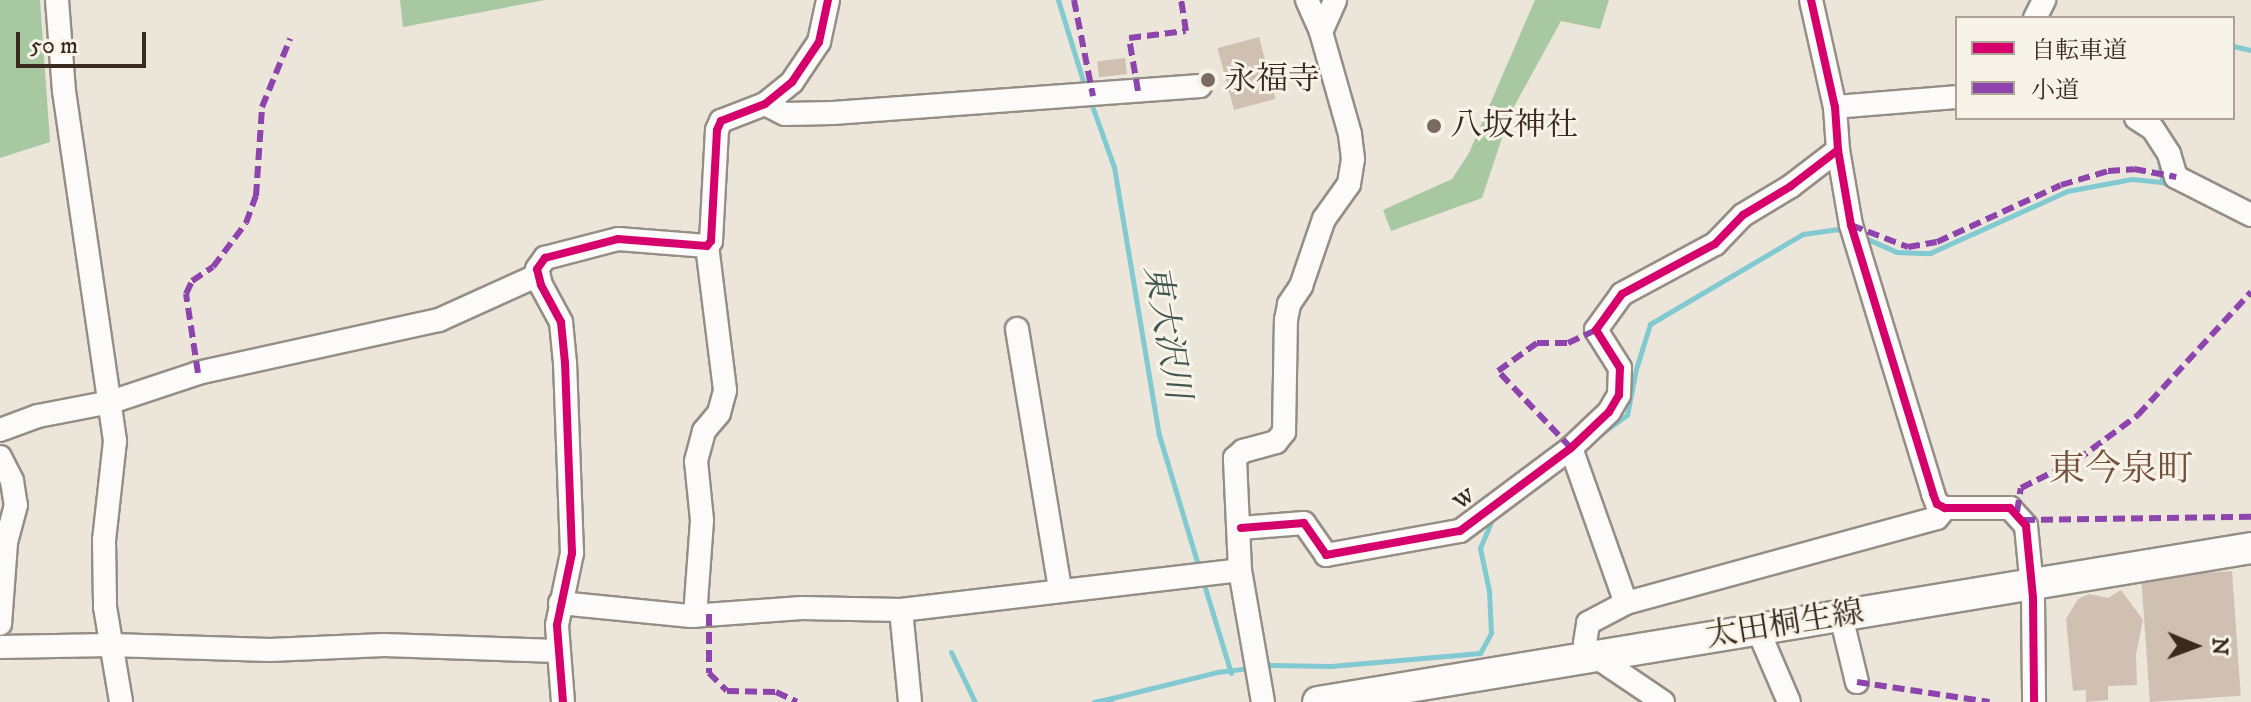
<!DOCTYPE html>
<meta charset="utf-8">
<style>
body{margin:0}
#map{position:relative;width:2251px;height:702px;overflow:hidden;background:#ece5d9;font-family:"IM FELL DW Pica","Noto Serif JP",serif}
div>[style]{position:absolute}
.forest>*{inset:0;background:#a7c8a1}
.stream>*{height:5px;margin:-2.5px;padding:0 2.5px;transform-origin:2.5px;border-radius:2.5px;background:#81cad1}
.building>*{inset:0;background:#cfc0b2;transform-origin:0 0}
.roads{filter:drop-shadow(2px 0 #958e86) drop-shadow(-2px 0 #958e86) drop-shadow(0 2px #958e86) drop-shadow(0 -2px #958e86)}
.minor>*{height:22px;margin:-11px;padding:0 11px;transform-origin:11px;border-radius:11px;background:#fcfbf9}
.major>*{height:30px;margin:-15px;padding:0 15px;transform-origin:15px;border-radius:15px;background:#fcfbf9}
.quiet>*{height:6px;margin-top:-3px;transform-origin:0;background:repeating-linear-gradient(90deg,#8e44ad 0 12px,transparent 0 18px)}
.cycleway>*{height:8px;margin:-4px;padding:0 4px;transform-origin:4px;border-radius:4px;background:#d6006c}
.dots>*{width:22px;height:22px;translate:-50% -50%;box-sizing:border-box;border:4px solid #f7f3e8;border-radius:50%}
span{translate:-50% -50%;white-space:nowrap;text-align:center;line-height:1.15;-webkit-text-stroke:6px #f7f3e8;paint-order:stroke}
.poi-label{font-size:32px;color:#3b2a1e}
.left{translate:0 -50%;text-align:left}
.street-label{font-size:32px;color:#3b2a1e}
.water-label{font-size:34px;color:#425653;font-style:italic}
.quarter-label{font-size:36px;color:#73503b}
.legend{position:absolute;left:1955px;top:16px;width:280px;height:104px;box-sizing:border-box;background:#f7f3e8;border:2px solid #aca397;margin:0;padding:10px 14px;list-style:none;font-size:24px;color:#3b2a1e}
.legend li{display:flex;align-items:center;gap:16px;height:40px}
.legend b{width:40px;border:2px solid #aca397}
.north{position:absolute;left:2155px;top:606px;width:80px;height:80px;-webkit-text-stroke:6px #f7f3e8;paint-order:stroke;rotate:91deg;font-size:22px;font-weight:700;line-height:32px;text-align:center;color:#3b2a1e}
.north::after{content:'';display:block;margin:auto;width:28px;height:36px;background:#3b2a1e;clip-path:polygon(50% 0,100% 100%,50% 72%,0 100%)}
.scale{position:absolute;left:16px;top:32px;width:130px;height:36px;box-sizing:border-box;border:4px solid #3b2a1e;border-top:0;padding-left:10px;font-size:24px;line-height:28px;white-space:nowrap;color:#3b2a1e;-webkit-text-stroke:6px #f7f3e8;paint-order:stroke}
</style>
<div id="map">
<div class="forest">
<i style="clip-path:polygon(0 0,40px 0,50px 142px,0 158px)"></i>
<i style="clip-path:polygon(400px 0,545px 0,403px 27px)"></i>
<i style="clip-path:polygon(1535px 0,1609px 0,1600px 29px,1561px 21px,1510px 114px,1482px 198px,1391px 231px,1383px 210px,1452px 179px,1469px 153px)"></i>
</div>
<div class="stream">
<i style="left:1058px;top:0;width:91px;rotate:72.8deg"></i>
<i style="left:2233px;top:46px;width:18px;rotate:13deg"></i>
<i style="left:1090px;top:100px;width:71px;rotate:70.3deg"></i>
<i style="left:1114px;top:167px;width:272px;rotate:80.5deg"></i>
<i style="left:1159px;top:435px;width:139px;rotate:73.3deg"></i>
<i style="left:2158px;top:152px;width:30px;rotate:82deg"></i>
<i style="left:1863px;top:237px;width:36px;rotate:24deg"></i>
<i style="left:1896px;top:252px;width:34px;rotate:2deg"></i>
<i style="left:1930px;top:253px;width:150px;rotate:-24.3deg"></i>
<i style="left:2067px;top:191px;width:66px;rotate:-10.5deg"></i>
<i style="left:2132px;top:179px;width:30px;rotate:6deg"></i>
<i style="left:2162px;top:182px;width:13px;rotate:23deg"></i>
<i style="left:1602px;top:433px;width:31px;rotate:-36deg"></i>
<i style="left:1627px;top:415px;width:47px;rotate:-78.9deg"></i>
<i style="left:1636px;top:369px;width:47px;rotate:-72.7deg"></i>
<i style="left:1650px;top:324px;width:178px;rotate:-30.5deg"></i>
<i style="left:1803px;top:234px;width:34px;rotate:-8deg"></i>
<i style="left:1837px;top:229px;width:9px;rotate:18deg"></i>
<i style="left:1203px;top:581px;width:96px;rotate:73.1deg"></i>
<i style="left:951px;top:652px;width:55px;rotate:64.4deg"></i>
<i style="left:1264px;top:665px;width:67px;rotate:0.9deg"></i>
<i style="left:1331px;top:666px;width:150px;rotate:-5deg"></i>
<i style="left:1480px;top:653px;width:23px;rotate:-61deg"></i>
<i style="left:1491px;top:633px;width:42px;rotate:-92.7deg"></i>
<i style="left:1489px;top:591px;width:44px;rotate:-101.8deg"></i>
<i style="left:1480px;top:548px;width:33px;rotate:-67deg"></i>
<i style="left:1094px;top:702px;width:17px;rotate:-13deg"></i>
<i style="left:1110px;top:702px;width:4px;rotate:-63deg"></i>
<i style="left:1112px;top:698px;width:108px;rotate:-13.9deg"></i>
<i style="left:1217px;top:672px;width:34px;rotate:-7deg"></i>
</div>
<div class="building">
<i style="left:1259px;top:37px;width:64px;height:43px;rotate:75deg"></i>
<i style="left:1125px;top:58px;width:16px;height:28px;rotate:83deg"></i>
<i style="left:2232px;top:571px;width:125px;height:91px;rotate:86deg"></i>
<i style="clip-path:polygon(2121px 590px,2143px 620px,2136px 654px,2137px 685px,2108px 686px,2108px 700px,2086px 702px,2086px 690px,2073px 691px,2066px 619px,2078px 599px,2089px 594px,2108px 598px)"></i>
</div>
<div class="roads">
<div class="minor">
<i style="left:57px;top:0;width:91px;rotate:85.6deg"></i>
<i style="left:64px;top:91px;width:354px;rotate:81.7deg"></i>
<i style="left:115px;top:441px;width:100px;rotate:96.3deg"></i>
<i style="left:104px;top:540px;width:67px;rotate:89.1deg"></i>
<i style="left:105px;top:607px;width:96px;rotate:80.4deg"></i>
<i style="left:1307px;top:0;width:35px;rotate:66deg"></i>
<i style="left:1811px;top:0;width:110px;rotate:77.4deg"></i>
<i style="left:1835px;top:107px;width:43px;rotate:86deg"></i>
<i style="left:1838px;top:150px;width:76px;rotate:80.2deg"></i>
<i style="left:1851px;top:225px;width:281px;rotate:73deg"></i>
<i style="left:1933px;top:494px;width:11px;rotate:68deg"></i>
<i style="left:1937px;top:504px;width:9px;rotate:27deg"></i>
<i style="left:1945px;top:508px;width:65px"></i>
<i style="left:2010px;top:508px;width:24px;rotate:48deg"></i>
<i style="left:2026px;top:526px;width:72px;rotate:84.4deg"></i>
<i style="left:2033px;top:598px;width:104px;rotate:89.4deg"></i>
<i style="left:2035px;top:18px;width:20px;rotate:-63deg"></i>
<i style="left:765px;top:104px;width:22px;rotate:27deg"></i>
<i style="left:785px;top:114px;width:48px;rotate:-1.2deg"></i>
<i style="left:833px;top:113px;width:368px;rotate:-4.2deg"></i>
<i style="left:1835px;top:107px;width:122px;rotate:-4.7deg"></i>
<i style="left:2136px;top:118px;width:20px;rotate:33deg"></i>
<i style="left:2153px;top:129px;width:30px;rotate:57deg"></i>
<i style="left:2169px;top:154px;width:24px;rotate:73deg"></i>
<i style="left:2176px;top:177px;width:84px;rotate:26.9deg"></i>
<i style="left:1017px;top:329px;width:264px;rotate:80.6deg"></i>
<i style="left:0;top:430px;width:40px;rotate:-20.2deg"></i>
<i style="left:38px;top:416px;width:74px;rotate:-10.9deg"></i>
<i style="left:111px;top:402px;width:92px;rotate:-18.4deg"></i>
<i style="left:198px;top:373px;width:247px;rotate:-12.4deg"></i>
<i style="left:439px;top:320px;width:109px;rotate:-24.4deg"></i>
<i style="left:1571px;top:448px;width:164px;rotate:70.5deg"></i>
<i style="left:0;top:457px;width:27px;rotate:63deg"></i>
<i style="left:12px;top:481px;width:24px;rotate:81deg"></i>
<i style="left:16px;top:505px;width:39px;rotate:105deg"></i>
<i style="left:6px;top:543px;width:81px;rotate:94.2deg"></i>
<i style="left:1241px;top:528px;width:63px;rotate:-4.5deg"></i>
<i style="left:1304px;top:523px;width:39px;rotate:55deg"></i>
<i style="left:1326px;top:555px;width:136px;rotate:-10.2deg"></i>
<i style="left:1460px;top:531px;width:139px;rotate:-36.8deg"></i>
<i style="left:1571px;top:448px;width:52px;rotate:-43.5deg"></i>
<i style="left:1609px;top:412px;width:20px;rotate:-60deg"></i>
<i style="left:1619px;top:395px;width:27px;rotate:-88deg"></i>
<i style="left:1620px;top:368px;width:45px;rotate:-122.3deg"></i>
<i style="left:1596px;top:330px;width:44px;rotate:-54.2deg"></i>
<i style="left:1622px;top:294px;width:106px;rotate:-28.3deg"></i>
<i style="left:1715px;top:244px;width:40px;rotate:-46deg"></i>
<i style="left:1743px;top:215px;width:56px;rotate:-31.1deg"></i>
<i style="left:1791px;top:186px;width:59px;rotate:-37.5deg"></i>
<i style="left:560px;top:603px;width:132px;rotate:5.7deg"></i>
<i style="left:691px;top:616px;width:111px;rotate:-4.1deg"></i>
<i style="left:802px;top:608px;width:99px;rotate:1.2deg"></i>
<i style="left:901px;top:610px;width:341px;rotate:-6.7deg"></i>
<i style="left:901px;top:610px;width:92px;rotate:84.4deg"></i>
<i style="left:695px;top:616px;width:96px;rotate:-85.8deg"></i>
<i style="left:702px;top:520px;width:59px;rotate:-95.8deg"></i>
<i style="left:696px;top:461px;width:31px;rotate:-75deg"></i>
<i style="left:704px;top:431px;width:23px;rotate:-50deg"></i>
<i style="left:719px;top:413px;width:24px;rotate:-75deg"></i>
<i style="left:725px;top:390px;width:145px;rotate:-97.1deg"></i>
<i style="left:1841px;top:616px;width:68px;rotate:76.4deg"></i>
<i style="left:1758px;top:630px;width:78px;rotate:66.7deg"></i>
<i style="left:0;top:647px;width:111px;rotate:-1deg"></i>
<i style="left:111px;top:645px;width:159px;rotate:1.8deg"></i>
<i style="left:270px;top:650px;width:114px;rotate:-2.5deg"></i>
<i style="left:384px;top:645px;width:174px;rotate:2deg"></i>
<i style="left:563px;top:702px;width:77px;rotate:-94.5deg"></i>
<i style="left:557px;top:625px;width:74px;rotate:-78.2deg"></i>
<i style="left:572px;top:553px;width:190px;rotate:-92.1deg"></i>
<i style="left:565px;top:363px;width:41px;rotate:-95.6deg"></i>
<i style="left:561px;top:322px;width:42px;rotate:-118.4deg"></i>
<i style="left:541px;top:285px;width:16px;rotate:-104deg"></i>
<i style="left:537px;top:269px;width:14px;rotate:-54deg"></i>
<i style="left:545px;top:258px;width:75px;rotate:-14.6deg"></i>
<i style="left:618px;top:239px;width:89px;rotate:4.5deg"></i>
<i style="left:707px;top:246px;width:6px;rotate:-51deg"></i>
<i style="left:711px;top:241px;width:111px;rotate:-86.9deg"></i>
<i style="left:717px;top:130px;width:10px;rotate:-66deg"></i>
<i style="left:721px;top:121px;width:47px;rotate:-21.1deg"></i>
<i style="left:765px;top:104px;width:35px;rotate:-39deg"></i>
<i style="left:792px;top:82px;width:48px;rotate:-56deg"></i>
<i style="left:819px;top:42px;width:43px;rotate:-77.9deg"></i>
<i style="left:1263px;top:702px;width:134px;rotate:-99.9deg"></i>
<i style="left:1240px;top:570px;width:112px;rotate:-92.6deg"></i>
<i style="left:1235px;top:458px;width:11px;rotate:-41deg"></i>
<i style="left:1243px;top:451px;width:34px;rotate:-15deg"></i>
<i style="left:1276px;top:442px;width:13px;rotate:-51deg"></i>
<i style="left:1284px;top:432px;width:112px;rotate:-89deg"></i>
<i style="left:1286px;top:320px;width:16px;rotate:-79deg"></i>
<i style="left:1289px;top:304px;width:22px;rotate:-56deg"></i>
<i style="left:1301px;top:286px;width:71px;rotate:-71.1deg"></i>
<i style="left:1324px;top:219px;width:43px;rotate:-54.5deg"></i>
<i style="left:1349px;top:184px;width:25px;rotate:-81deg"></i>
<i style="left:1353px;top:159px;width:25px;rotate:-97deg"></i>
<i style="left:1350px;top:134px;width:106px;rotate:-105.9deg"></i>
<i style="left:1321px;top:32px;width:35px;rotate:-66deg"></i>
<i style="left:1663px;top:702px;width:82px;rotate:-145.9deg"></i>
<i style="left:1595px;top:656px;width:16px;rotate:-128deg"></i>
<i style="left:1585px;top:643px;width:20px;rotate:-81deg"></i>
<i style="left:1588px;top:623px;width:43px;rotate:-27.8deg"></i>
<i style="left:1626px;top:603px;width:322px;rotate:-15.3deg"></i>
<i style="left:1937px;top:518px;width:13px;rotate:-51deg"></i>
</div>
<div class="major">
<i style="left:1318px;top:702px;width:946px;rotate:-9.37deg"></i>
</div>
</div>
<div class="quiet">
<i style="left:1074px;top:0;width:98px;rotate:78.8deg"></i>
<i style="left:1138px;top:91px;width:54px;rotate:-99.6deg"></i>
<i style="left:1129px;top:38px;width:57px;rotate:-7deg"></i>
<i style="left:1186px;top:31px;width:31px;rotate:-99deg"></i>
<i style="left:1851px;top:225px;width:61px;rotate:21.1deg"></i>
<i style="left:1908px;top:247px;width:29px;rotate:-10deg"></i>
<i style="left:1937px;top:242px;width:136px;rotate:-24.7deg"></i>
<i style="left:2061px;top:185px;width:49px;rotate:-16.6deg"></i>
<i style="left:2108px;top:171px;width:26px;rotate:-4deg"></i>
<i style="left:2134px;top:169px;width:43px;rotate:10.8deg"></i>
<i style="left:198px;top:373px;width:80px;rotate:-98.6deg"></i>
<i style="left:186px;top:294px;width:14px;rotate:-65deg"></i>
<i style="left:192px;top:281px;width:25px;rotate:-34deg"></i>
<i style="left:213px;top:267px;width:55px;rotate:-53.1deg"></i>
<i style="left:246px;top:223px;width:29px;rotate:-70deg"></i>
<i style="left:256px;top:196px;width:89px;rotate:-86.1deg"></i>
<i style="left:262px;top:107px;width:74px;rotate:-67.6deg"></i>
<i style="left:1571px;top:448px;width:106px;rotate:-133.5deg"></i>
<i style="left:1498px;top:371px;width:48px;rotate:-35.7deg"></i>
<i style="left:1537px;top:343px;width:31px"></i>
<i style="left:1568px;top:343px;width:31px;rotate:-25deg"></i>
<i style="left:2017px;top:512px;width:24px;rotate:-81deg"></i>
<i style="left:2021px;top:488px;width:63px;rotate:-26.6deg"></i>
<i style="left:2077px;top:460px;width:76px;rotate:-36.4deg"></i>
<i style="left:2138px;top:415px;width:167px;rotate:-47.4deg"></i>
<i style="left:2023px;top:520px;width:228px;rotate:-0.8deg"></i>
<i style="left:709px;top:614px;width:59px;rotate:90deg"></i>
<i style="left:709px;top:673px;width:25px;rotate:45deg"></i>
<i style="left:727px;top:691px;width:49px;rotate:1.2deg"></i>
<i style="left:776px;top:692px;width:23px;rotate:25deg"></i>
<i style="left:1857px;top:682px;width:134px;rotate:8.6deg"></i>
</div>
<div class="cycleway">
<i style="left:1811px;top:0;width:110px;rotate:77.4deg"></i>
<i style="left:1835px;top:107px;width:43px;rotate:86deg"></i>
<i style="left:1838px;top:150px;width:76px;rotate:80.2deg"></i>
<i style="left:1851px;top:225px;width:281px;rotate:73deg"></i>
<i style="left:1933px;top:494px;width:11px;rotate:68deg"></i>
<i style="left:1937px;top:504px;width:9px;rotate:27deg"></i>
<i style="left:1945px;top:508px;width:65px"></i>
<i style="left:2010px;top:508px;width:24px;rotate:48deg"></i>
<i style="left:2026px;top:526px;width:72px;rotate:84.4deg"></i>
<i style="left:2033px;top:598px;width:104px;rotate:89.4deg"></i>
<i style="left:1241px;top:528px;width:63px;rotate:-4.5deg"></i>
<i style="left:1304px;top:523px;width:39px;rotate:55deg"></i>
<i style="left:1326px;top:555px;width:136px;rotate:-10.2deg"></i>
<i style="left:1460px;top:531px;width:139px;rotate:-36.8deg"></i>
<i style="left:1571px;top:448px;width:52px;rotate:-43.5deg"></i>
<i style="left:1609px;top:412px;width:20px;rotate:-60deg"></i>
<i style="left:1619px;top:395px;width:27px;rotate:-88deg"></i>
<i style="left:1620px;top:368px;width:45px;rotate:-122.3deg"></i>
<i style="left:1596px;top:330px;width:44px;rotate:-54.2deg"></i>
<i style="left:1622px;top:294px;width:106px;rotate:-28.3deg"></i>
<i style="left:1715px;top:244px;width:40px;rotate:-46deg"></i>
<i style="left:1743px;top:215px;width:56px;rotate:-31.1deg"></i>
<i style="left:1791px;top:186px;width:59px;rotate:-37.5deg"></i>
<i style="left:563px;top:702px;width:77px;rotate:-94.5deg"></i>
<i style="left:557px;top:625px;width:74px;rotate:-78.2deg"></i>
<i style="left:572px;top:553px;width:190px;rotate:-92.1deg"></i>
<i style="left:565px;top:363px;width:41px;rotate:-95.6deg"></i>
<i style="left:561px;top:322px;width:42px;rotate:-118.4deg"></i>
<i style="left:541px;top:285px;width:16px;rotate:-104deg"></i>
<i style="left:537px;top:269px;width:14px;rotate:-54deg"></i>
<i style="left:545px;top:258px;width:75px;rotate:-14.6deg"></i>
<i style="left:618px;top:239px;width:89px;rotate:4.5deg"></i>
<i style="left:707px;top:246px;width:6px;rotate:-51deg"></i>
<i style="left:711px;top:241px;width:111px;rotate:-86.9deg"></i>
<i style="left:717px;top:130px;width:10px;rotate:-66deg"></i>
<i style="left:721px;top:121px;width:47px;rotate:-21.1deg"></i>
<i style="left:765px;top:104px;width:35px;rotate:-39deg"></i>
<i style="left:792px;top:82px;width:48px;rotate:-56deg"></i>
<i style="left:819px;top:42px;width:43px;rotate:-77.9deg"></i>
</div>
<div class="dots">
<i style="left:1208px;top:80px;background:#796b5f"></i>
<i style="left:1434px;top:126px;background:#796b5f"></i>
</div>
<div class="poi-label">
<span class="left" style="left:1224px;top:80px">永福寺</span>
<span class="left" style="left:1450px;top:126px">八坂神社</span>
</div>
<div class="street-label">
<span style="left:1463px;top:497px;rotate:-35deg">w</span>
<span style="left:1785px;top:625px;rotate:-9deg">太田桐生線</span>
</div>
<div class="water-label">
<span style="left:1166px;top:332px;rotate:80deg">東大沢川</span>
</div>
<div class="quarter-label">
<span style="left:2121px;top:470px">東今泉町</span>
</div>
<ul class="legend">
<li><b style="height:10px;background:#d6006c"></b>自転車道</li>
<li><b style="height:10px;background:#8e44ad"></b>小道</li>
</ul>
<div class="north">N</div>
<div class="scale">50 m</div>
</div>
